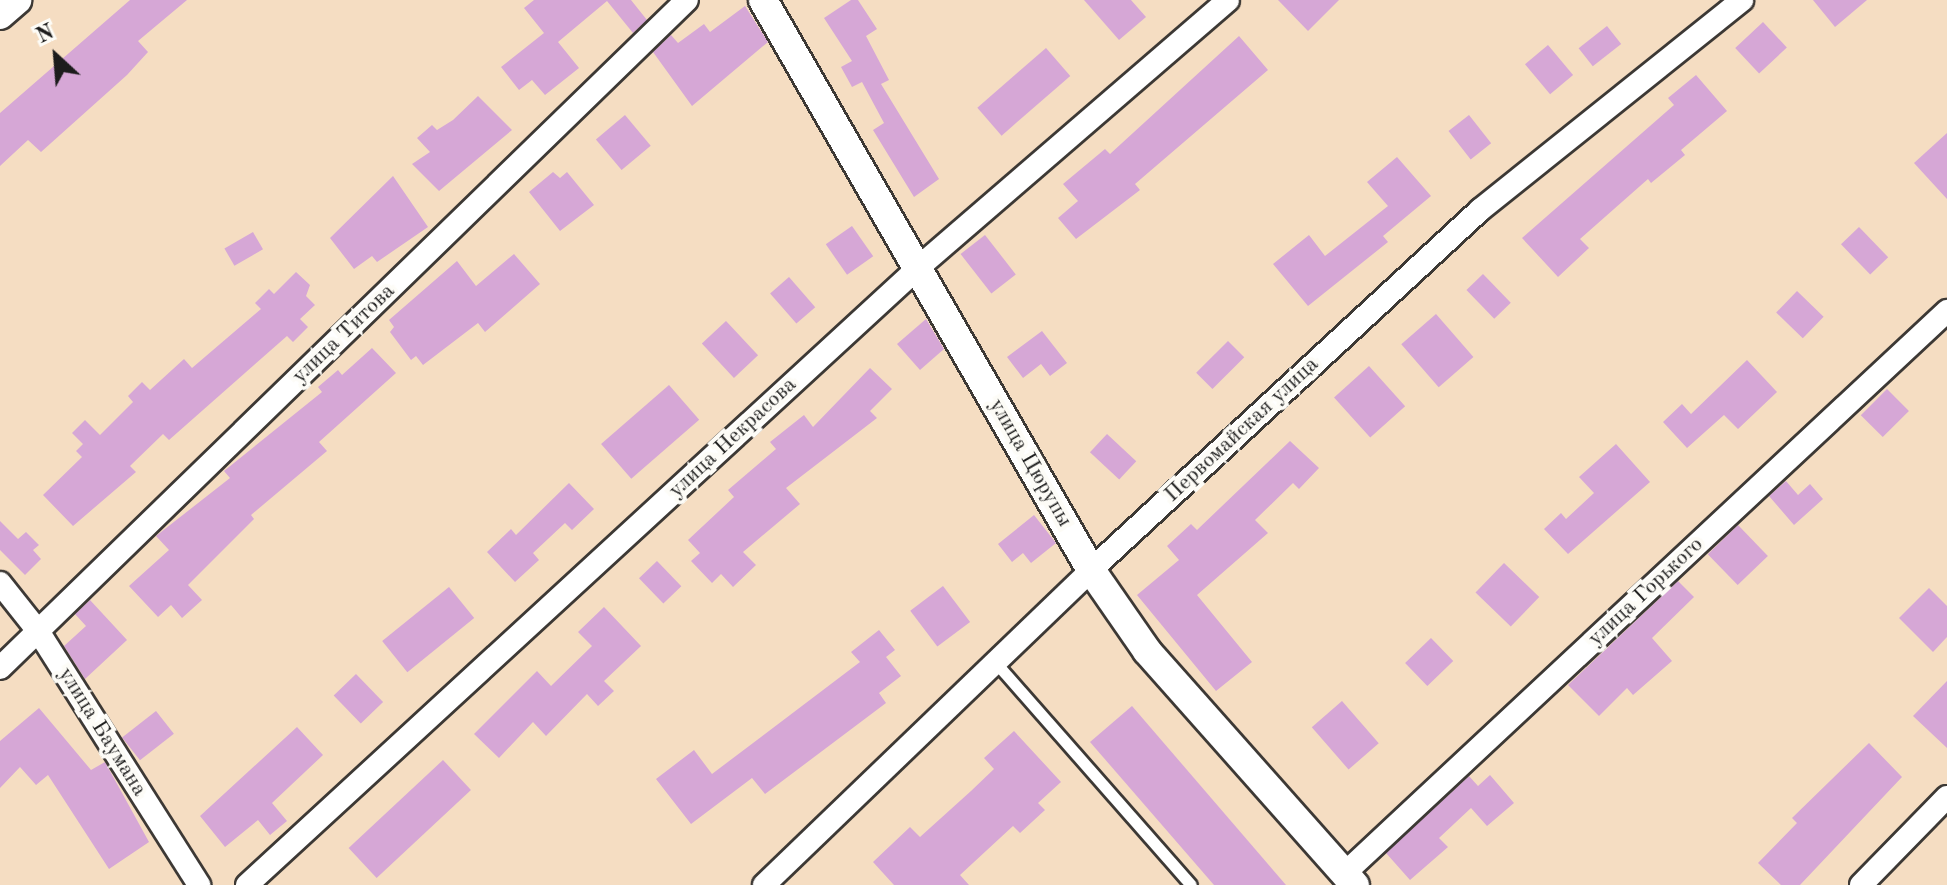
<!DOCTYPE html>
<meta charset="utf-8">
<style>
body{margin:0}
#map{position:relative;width:1947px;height:885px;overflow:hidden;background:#f5ddc2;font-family:"Old Standard TT",serif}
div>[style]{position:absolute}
.building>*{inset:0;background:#d6a7d6;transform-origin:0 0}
.roads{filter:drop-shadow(2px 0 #3d3935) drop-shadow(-2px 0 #3d3935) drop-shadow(0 2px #3d3935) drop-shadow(0 -2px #3d3935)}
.service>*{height:11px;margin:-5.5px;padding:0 5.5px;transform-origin:5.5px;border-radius:5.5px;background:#fff}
.minor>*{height:22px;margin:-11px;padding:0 11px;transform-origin:11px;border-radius:11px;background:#fff}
.tertiary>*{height:28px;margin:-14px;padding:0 14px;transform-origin:14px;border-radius:14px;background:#fff}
span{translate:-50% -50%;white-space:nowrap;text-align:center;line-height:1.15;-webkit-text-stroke:8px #fdfcf7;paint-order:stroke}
.street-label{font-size:22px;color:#1c1c1c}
.north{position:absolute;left:16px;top:16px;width:80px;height:80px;-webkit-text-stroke:6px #fdfcf7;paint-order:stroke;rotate:334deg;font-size:22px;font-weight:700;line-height:32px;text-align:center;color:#1c1c1c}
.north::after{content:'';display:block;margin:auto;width:28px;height:36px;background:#1c1c1c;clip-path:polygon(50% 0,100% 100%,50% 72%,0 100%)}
</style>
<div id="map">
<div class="building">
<i style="clip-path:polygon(130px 0,187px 0,138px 41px,148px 52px,127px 75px,41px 152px,28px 140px,0 166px,0 113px)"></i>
<i style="clip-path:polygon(534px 0,631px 0,647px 20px,633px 33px,607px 1px,558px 42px,579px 68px,545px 95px,532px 80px,519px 90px,501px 67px,544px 33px,524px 8px)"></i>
<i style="clip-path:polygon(851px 0,858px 0,877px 29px,866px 36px,889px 80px,881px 84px,939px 179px,914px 197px,873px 130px,884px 123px,862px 82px,852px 87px,841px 67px,852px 61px,824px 18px)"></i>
<i style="clip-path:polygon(1084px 0,1131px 0,1146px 17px,1119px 40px)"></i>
<i style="clip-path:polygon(1278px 0,1339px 0,1308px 31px)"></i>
<i style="clip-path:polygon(1813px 0,1867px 0,1835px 27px)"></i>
<i style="clip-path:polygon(745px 6px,768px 42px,692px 106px,653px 52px,671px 35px,678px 43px,704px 24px,710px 32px)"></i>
<i style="left:1763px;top:22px;width:35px;height:38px;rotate:47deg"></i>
<i style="left:1607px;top:26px;width:23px;height:36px;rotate:52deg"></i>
<i style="clip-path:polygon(1239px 36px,1268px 70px,1135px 184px,1140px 190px,1076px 239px,1058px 218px,1078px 201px,1063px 184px,1105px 149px,1110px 154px)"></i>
<i style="left:1548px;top:45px;width:39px;height:30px;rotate:50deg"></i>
<i style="left:1046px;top:48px;width:37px;height:91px;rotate:49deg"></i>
<i style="clip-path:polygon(1696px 75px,1727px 111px,1681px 150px,1685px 155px,1651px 183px,1648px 179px,1580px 239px,1589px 248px,1558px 277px,1522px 238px,1674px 105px,1668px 98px)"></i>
<i style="clip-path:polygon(478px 96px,512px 130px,439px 191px,412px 164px,430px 152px,417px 138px,432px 125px,437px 130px,453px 120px)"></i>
<i style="left:625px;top:115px;width:40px;height:38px;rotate:50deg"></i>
<i style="left:1469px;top:115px;width:36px;height:26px;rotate:52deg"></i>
<i style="clip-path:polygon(1947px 133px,1947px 199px,1914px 163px)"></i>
<i style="clip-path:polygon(1397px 157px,1431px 196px,1383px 236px,1388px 242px,1308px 306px,1273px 264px,1309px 235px,1325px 256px,1388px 206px,1367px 182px)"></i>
<i style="clip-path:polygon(553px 172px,560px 178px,567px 172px,594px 205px,560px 231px,529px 192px)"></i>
<i style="clip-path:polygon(393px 176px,428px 227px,377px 262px,372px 256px,354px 269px,330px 238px)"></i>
<i style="left:852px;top:226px;width:37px;height:32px;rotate:55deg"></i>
<i style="left:1859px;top:227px;width:42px;height:25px;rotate:46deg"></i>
<i style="left:253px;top:232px;width:20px;height:33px;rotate:60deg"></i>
<i style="left:985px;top:235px;width:50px;height:31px;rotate:52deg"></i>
<i style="clip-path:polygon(514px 254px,540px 284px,485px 332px,478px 323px,423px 365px,416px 356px,411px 360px,390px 332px,394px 327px,389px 320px,457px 261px,476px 286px)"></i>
<i style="clip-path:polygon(296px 272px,310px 285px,306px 296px,315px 305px,300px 319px,308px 327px,293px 342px,287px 336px,169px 440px,163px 434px,130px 466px,136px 472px,73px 526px,43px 495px,82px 457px,76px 451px,83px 444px,72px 433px,85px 420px,100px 435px,133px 402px,128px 396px,142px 382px,150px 390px,184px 359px,192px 368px,261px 309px,255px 303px,269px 289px,274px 294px)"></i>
<i style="left:1483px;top:274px;width:40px;height:23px;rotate:46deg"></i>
<i style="left:789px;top:277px;width:40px;height:25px;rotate:49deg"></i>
<i style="left:1797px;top:291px;width:37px;height:30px;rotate:44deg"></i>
<i style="left:1436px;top:314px;width:57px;height:46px;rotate:49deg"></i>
<i style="clip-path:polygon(926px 319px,944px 349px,920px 370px,897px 344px)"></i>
<i style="left:726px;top:321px;width:47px;height:33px;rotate:47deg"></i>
<i style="clip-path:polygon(1042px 331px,1067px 363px,1050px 376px,1041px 364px,1023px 378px,1007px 357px)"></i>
<i style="left:1228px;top:341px;width:23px;height:45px;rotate:45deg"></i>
<i style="clip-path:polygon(372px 348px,396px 373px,319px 442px,327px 451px,251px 515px,254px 519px,188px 585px,202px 600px,182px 618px,171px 605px,158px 617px,129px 586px,169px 550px,156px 536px,230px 478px,224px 471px,322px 392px,318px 387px,338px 370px,342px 375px)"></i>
<i style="clip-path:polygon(1747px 360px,1777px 392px,1738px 429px,1724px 415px,1687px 448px,1663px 422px,1682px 404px,1691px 414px)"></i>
<i style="left:1369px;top:366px;width:54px;height:47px;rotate:48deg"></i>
<i style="clip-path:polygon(870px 368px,892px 389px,870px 411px,877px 418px,786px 488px,800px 504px,743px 552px,756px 565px,733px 587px,721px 574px,712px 583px,691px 561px,700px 553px,688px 540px,734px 497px,728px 490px,776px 449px,770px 442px,804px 415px,813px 427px)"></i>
<i style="left:669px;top:385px;width:46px;height:90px;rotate:49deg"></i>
<i style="left:1887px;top:389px;width:31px;height:37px;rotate:45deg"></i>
<i style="left:1107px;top:434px;width:40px;height:25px;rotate:43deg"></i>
<i style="clip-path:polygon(1290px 441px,1319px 468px,1299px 489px,1293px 483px,1255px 520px,1268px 533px,1197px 595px,1252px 662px,1216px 691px,1137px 595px,1179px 560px,1167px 546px,1191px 524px,1197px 530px)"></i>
<i style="clip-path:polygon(1616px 444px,1650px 482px,1568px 554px,1544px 529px,1561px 513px,1566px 519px,1594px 493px,1579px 477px)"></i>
<i style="clip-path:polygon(1786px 481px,1798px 495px,1810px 484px,1823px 499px,1794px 525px,1769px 496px)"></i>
<i style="clip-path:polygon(569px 483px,594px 509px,572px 530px,565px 523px,533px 553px,539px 560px,515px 582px,487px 552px,511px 529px,516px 535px)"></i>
<i style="clip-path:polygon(1034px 515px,1056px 543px,1031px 563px,1023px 553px,1012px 562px,998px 544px)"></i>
<i style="clip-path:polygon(0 521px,18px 539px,26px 532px,39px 545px,33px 550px,41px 559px,25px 575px,0 550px)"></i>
<i style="left:1738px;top:525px;width:43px;height:42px;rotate:46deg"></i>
<i style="left:657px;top:561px;width:35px;height:25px;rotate:46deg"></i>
<i style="left:1504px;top:563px;width:49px;height:41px;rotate:44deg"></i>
<i style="clip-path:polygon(1678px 581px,1694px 597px,1652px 638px,1672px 661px,1633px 695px,1627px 688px,1599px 716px,1568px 685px)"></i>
<i style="left:943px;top:586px;width:45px;height:41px;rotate:53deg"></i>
<i style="left:449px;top:587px;width:40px;height:86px;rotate:51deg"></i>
<i style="clip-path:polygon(1929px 588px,1947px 606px,1947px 637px,1933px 652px,1899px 618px)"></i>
<i style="clip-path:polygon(90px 600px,127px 640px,85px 679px,64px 646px,86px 626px,75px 614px)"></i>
<i style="clip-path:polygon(604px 607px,641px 646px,604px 681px,614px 691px,598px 706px,587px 694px,546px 736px,533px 722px,499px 758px,474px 734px,537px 671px,551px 686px,592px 646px,578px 632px)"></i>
<i style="clip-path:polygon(879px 630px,895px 650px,886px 657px,901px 676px,879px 693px,886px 703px,765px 794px,752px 778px,691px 824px,656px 779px,694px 750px,712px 774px,860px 662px,851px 652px)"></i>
<i style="left:1431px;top:638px;width:32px;height:36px;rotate:46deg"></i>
<i style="left:356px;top:674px;width:39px;height:31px;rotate:46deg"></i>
<i style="clip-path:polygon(1947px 681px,1947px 748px,1913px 716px)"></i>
<i style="left:1342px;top:701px;width:56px;height:40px;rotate:49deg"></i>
<i style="clip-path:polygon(1132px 706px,1286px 885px,1214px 885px,1090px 742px)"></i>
<i style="clip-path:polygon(39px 708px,91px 770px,105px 762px,149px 842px,109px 869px,48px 775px,36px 785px,20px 767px,0 788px,0 741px)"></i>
<i style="left:156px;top:711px;width:29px;height:43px;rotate:52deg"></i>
<i style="clip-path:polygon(297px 727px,323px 755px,272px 803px,287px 821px,270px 835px,258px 820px,225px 847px,200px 816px)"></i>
<i style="clip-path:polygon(1014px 731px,1061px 782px,1038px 803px,1045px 810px,1020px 833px,1013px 826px,960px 875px,969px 885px,894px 885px,873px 862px,910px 827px,920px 837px,971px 791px,994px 769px,984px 758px)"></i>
<i style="clip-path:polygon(1869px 743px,1902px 777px,1800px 885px,1781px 885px,1758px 863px,1797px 823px,1792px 818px)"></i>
<i style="left:443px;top:760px;width:41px;height:129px;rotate:47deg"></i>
<i style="clip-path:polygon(1490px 775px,1514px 803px,1487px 826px,1471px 808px,1439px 838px,1448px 847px,1410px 880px,1386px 853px,1469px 776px,1478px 786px)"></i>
</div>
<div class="roads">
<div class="service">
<i style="left:996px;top:663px;width:295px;rotate:48.7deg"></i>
</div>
<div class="minor">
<i style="left:0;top:583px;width:61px;rotate:51.6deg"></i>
<i style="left:38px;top:631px;width:301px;rotate:57.6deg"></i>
<i style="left:0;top:668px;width:958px;rotate:-44.2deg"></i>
<i style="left:1345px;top:873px;width:824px;rotate:-43.03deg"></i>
<i style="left:247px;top:885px;width:913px;rotate:-42.6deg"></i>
<i style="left:919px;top:267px;width:408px;rotate:-40.8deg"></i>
<i style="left:764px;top:885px;width:454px;rotate:-43.9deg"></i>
<i style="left:1091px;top:570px;width:530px;rotate:-42.78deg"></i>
<i style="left:1480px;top:210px;width:336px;rotate:-38.7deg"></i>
<i style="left:1861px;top:885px;width:123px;rotate:-45.7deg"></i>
</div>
<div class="tertiary">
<i style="left:763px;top:0;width:658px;rotate:60.08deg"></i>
<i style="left:1091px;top:570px;width:98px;rotate:55.3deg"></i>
<i style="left:1147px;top:651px;width:313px;rotate:48.4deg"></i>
<i style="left:0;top:15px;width:23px;rotate:-41deg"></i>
</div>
</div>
<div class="street-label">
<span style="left:344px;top:334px;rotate:-44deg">улица Титова</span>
<span style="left:1242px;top:430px;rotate:-43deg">Первомайская улица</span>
<span style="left:733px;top:438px;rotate:-43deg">улица Некрасова</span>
<span style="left:1030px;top:463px;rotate:60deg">улица Цюрупы</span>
<span style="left:1646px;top:592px;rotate:-43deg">улица Горького</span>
<span style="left:102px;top:732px;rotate:58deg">улица Баумана</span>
</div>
<div class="north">N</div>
</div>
